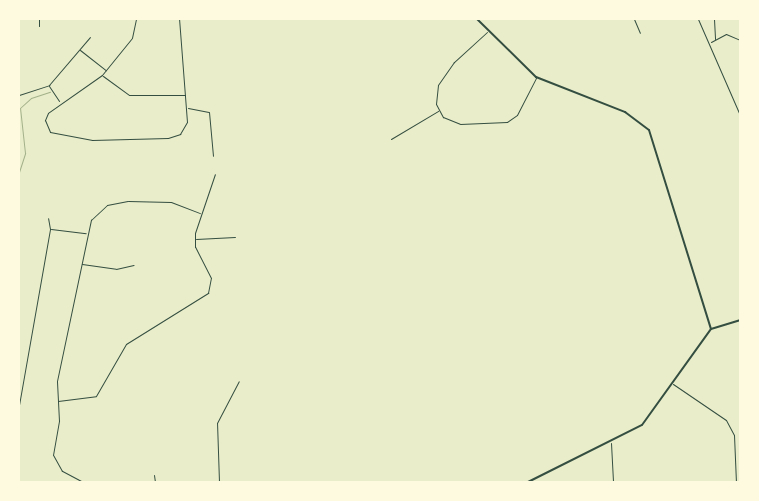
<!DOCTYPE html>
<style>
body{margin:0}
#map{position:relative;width:759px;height:501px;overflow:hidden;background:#e9edc9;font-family:"Golos Text",sans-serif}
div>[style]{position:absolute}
.stream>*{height:1px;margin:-0.5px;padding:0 0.5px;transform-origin:0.5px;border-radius:0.5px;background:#a3b18a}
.minor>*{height:1px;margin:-0.5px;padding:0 0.5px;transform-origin:0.5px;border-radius:0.5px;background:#344e41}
.tertiary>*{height:2px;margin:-1px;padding:0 1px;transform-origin:1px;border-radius:1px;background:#344e41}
span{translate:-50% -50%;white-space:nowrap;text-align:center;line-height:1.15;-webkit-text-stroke:5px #fefae0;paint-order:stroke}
.frame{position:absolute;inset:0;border:20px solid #fefae0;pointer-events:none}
</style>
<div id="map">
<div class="stream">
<i style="left:19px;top:172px;width:20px;rotate:-72deg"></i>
<i style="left:25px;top:153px;width:45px;rotate:-96.3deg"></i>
<i style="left:20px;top:108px;width:15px;rotate:-42deg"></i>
<i style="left:31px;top:98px;width:20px;rotate:-18deg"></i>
</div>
<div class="minor">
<i style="left:136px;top:19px;width:19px;rotate:102deg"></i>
<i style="left:132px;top:38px;width:48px;rotate:129deg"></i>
<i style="left:102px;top:75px;width:66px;rotate:144.9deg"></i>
<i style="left:48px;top:113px;width:8px;rotate:113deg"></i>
<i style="left:45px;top:120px;width:13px;rotate:67deg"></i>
<i style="left:50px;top:132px;width:43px;rotate:10.8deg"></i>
<i style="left:92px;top:140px;width:76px;rotate:-1.5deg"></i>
<i style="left:168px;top:138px;width:13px;rotate:-18deg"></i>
<i style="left:180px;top:134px;width:14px;rotate:-60deg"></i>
<i style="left:187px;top:122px;width:103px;rotate:-94.4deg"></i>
<i style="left:634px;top:19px;width:15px;rotate:67deg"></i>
<i style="left:698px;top:19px;width:105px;rotate:66.4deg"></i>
<i style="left:714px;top:19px;width:20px;rotate:87deg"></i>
<i style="left:39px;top:26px;width:7px;rotate:-90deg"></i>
<i style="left:487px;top:32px;width:45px;rotate:137.7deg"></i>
<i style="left:454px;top:62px;width:28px;rotate:125deg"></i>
<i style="left:438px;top:85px;width:19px;rotate:96deg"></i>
<i style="left:436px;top:104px;width:15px;rotate:62deg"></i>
<i style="left:443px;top:117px;width:18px;rotate:22deg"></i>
<i style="left:460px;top:124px;width:47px;rotate:-2.4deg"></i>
<i style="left:507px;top:122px;width:12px;rotate:-35deg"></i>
<i style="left:517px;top:115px;width:42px;rotate:-62.8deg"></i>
<i style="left:711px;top:42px;width:17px;rotate:-28deg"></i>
<i style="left:726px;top:34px;width:15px;rotate:23deg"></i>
<i style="left:80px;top:50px;width:33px;rotate:38deg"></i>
<i style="left:103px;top:76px;width:32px;rotate:36deg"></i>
<i style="left:129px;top:95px;width:56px"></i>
<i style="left:49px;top:86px;width:18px;rotate:56deg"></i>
<i style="left:19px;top:95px;width:32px;rotate:-18deg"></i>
<i style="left:49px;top:85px;width:63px;rotate:-49.5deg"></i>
<i style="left:188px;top:108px;width:21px;rotate:11deg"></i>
<i style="left:209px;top:112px;width:44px;rotate:84.8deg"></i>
<i style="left:391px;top:139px;width:55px;rotate:-30.8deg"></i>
<i style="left:51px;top:229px;width:35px;rotate:7deg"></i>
<i style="left:196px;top:239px;width:39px;rotate:-3deg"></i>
<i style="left:82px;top:264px;width:34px;rotate:8deg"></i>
<i style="left:116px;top:269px;width:18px;rotate:-13deg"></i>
<i style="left:673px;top:384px;width:64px;rotate:34.2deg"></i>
<i style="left:726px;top:420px;width:17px;rotate:62deg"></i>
<i style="left:734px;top:435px;width:47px;rotate:87.6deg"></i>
<i style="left:58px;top:401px;width:38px;rotate:-7deg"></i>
<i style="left:96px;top:396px;width:60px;rotate:-60deg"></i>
<i style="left:126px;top:344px;width:97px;rotate:-31.9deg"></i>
<i style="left:208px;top:293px;width:15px;rotate:-79deg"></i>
<i style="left:211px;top:278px;width:35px;rotate:-117deg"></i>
<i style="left:195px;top:247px;width:14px;rotate:-90deg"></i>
<i style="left:195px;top:233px;width:62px;rotate:-71.3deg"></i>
<i style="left:19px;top:405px;width:179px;rotate:-80deg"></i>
<i style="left:50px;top:229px;width:11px;rotate:-100deg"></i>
<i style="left:611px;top:443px;width:39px;rotate:87deg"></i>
<i style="left:154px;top:475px;width:7px;rotate:82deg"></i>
<i style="left:83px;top:482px;width:24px;rotate:-152deg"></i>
<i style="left:62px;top:471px;width:18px;rotate:-119deg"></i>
<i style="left:53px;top:455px;width:35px;rotate:-80deg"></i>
<i style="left:59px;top:421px;width:40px;rotate:-92.9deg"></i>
<i style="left:57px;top:381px;width:165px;rotate:-78.1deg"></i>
<i style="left:91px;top:220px;width:22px;rotate:-43deg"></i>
<i style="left:107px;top:205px;width:21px;rotate:-11deg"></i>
<i style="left:128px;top:201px;width:43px;rotate:1.3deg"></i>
<i style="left:171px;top:202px;width:31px;rotate:21deg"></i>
<i style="left:219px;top:482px;width:59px;rotate:-91.9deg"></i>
<i style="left:217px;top:423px;width:47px;rotate:-62.4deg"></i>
</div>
<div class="tertiary">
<i style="left:477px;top:19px;width:83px;rotate:44.5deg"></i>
<i style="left:536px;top:77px;width:96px;rotate:21.5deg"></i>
<i style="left:625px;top:112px;width:30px;rotate:37deg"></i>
<i style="left:649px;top:130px;width:208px;rotate:72.7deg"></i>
<i style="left:528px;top:482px;width:127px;rotate:-26.6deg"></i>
<i style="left:642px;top:425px;width:118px;rotate:-54.3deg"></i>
<i style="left:711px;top:329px;width:30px;rotate:-17deg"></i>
</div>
<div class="frame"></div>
</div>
